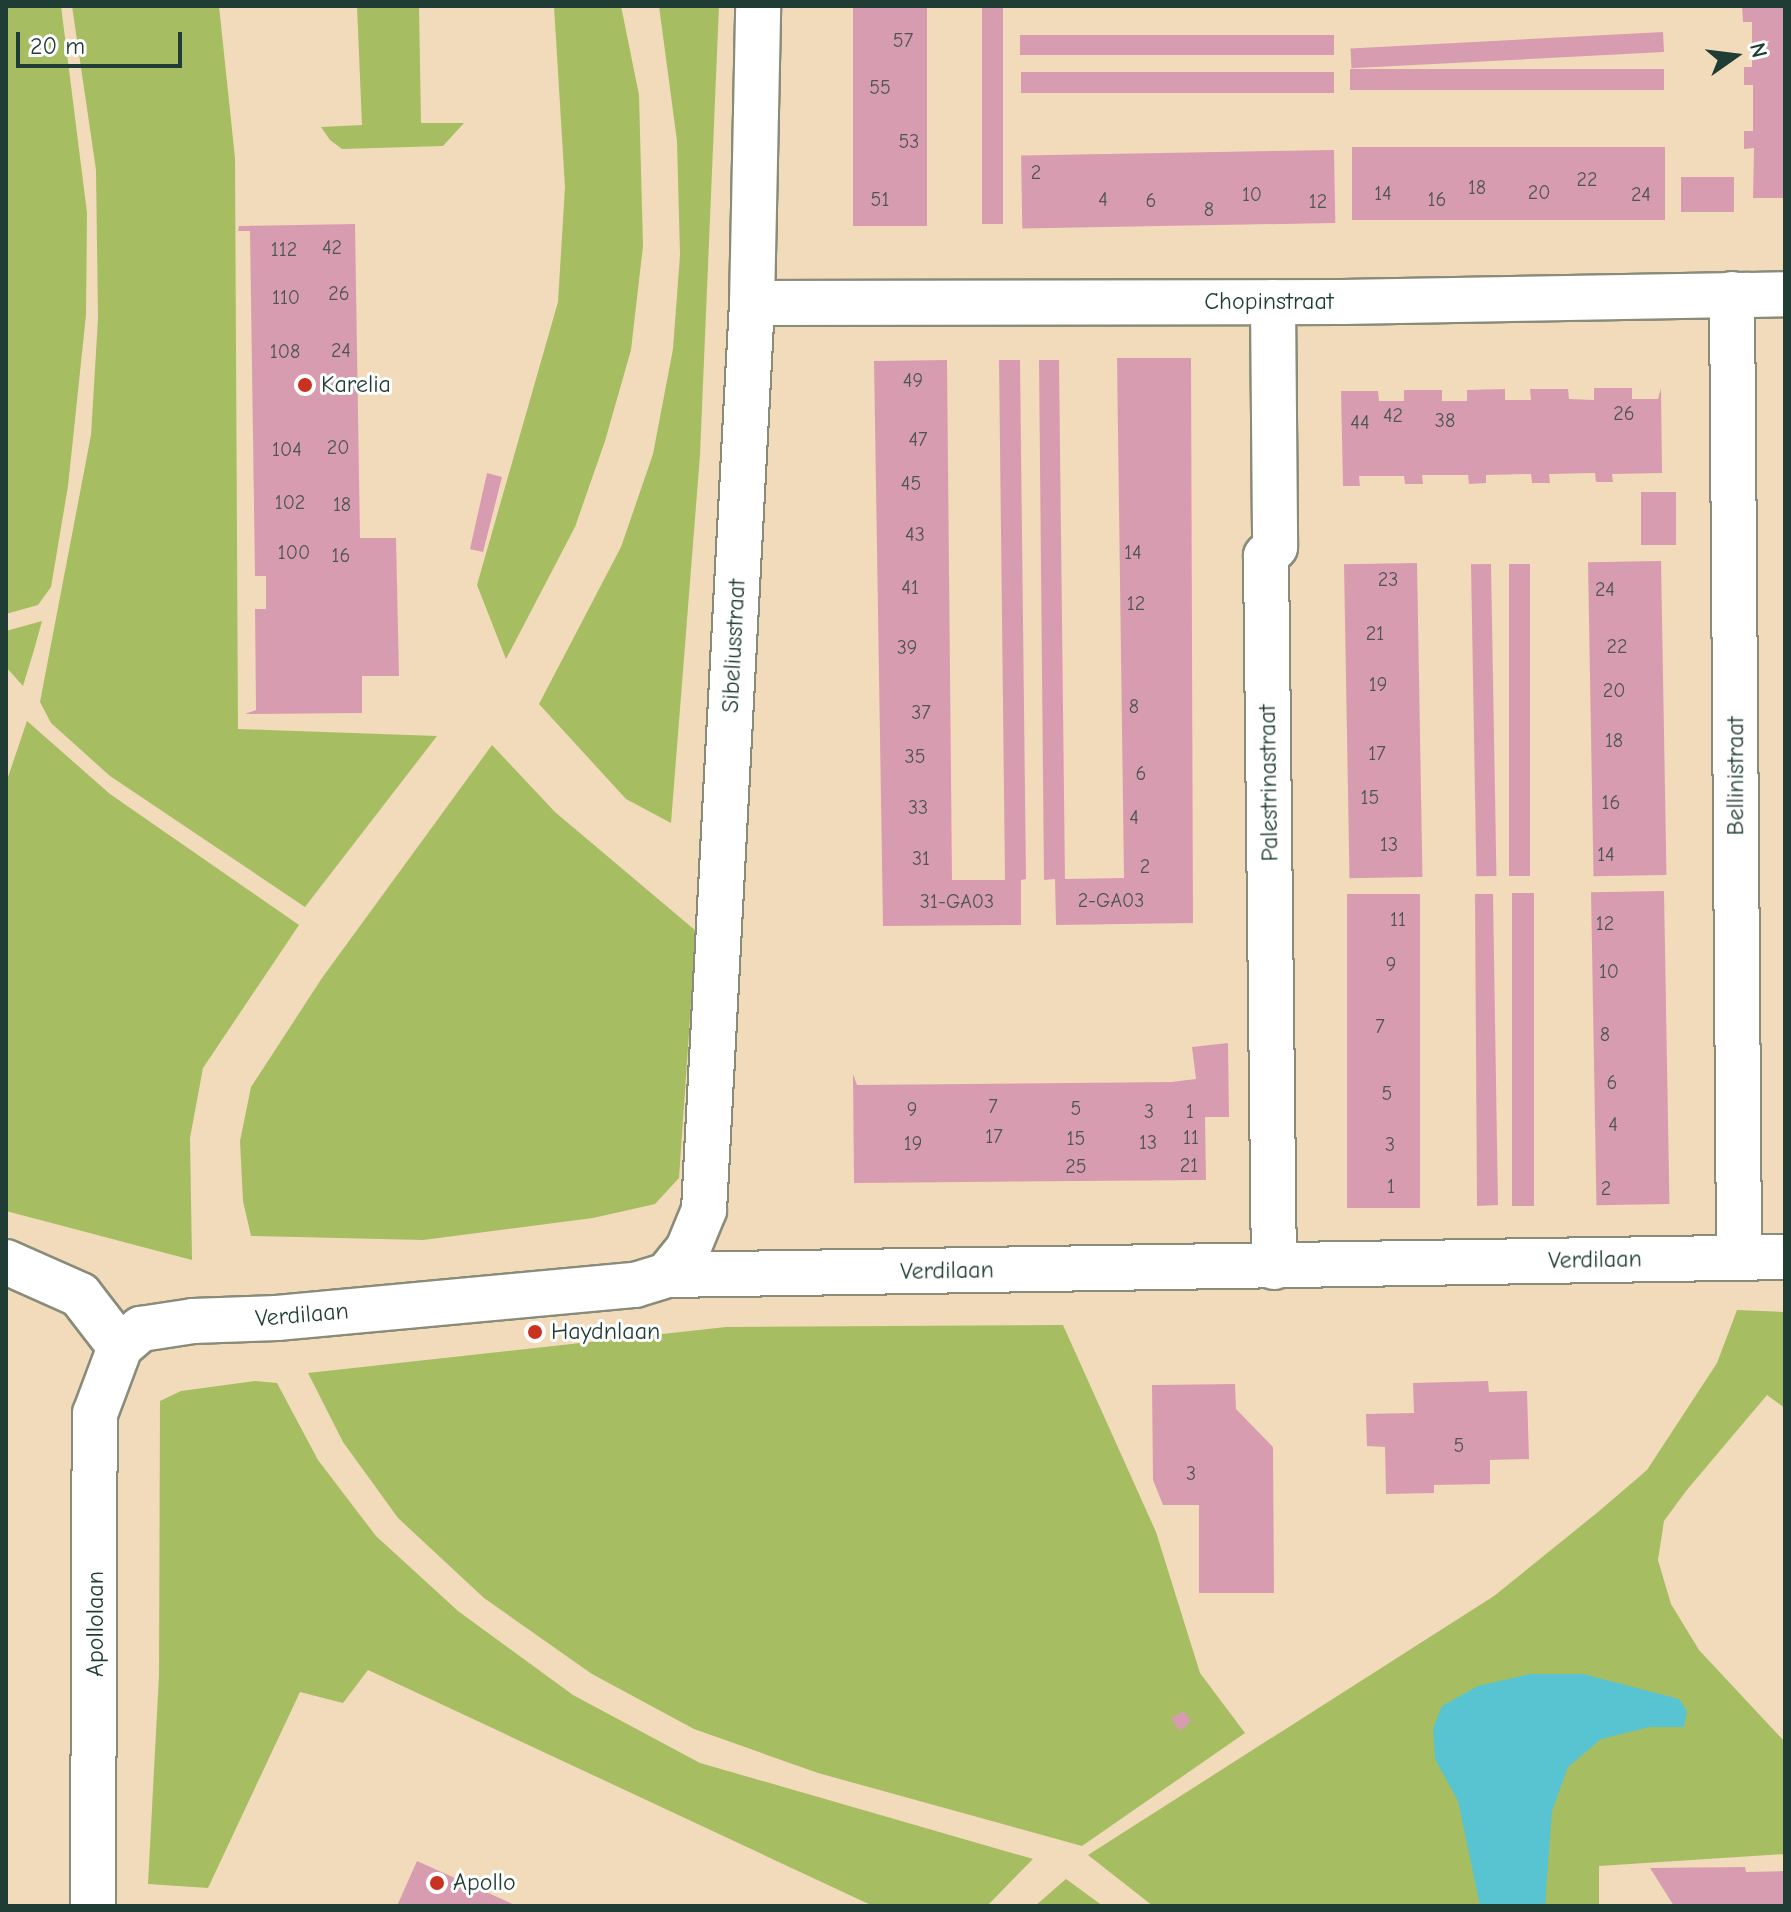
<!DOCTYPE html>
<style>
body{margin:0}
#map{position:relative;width:1791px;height:1912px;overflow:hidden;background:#f2dbbb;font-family:"Comic Neue",sans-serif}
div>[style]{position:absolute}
.green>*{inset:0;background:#a6bd62}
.water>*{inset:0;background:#58c4d1}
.building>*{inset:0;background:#d89cb0;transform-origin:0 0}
.roads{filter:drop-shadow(2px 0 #888c78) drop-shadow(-2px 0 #888c78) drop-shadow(0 2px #888c78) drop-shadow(0 -2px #888c78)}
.street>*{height:44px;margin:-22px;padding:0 22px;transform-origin:22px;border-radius:22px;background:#fff}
.secondary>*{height:44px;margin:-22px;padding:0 22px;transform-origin:22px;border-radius:22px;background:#fff}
.dots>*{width:22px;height:22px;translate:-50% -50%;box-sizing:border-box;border:4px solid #fff;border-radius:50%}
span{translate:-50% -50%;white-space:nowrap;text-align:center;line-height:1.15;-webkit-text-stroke:6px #fff;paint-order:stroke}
.number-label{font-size:20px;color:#4d5553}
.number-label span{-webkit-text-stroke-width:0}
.street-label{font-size:24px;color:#1f3d34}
.poi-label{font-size:24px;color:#1f3d34}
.left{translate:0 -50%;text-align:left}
.frame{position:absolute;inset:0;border:8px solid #1f3d34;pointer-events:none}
.north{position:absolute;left:1695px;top:16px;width:80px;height:80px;-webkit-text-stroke:6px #fff;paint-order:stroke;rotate:76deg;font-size:22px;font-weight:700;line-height:32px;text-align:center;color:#1f3d34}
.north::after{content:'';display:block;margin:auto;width:28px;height:36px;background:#1f3d34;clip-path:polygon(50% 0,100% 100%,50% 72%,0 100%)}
.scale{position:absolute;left:16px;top:32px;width:166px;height:36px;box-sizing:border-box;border:4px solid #1f3d34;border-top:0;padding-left:10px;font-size:24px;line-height:28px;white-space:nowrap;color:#1f3d34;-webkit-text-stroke:6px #fff;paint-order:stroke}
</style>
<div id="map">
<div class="green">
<i style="clip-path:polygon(6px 6px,61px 6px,87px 213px,86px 315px,68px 486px,51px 587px,38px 605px,6px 614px)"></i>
<i style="clip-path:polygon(72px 6px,219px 6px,235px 158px,238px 729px,437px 736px,305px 907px,110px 776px,51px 723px,40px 702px,91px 435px,98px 319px,96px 170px)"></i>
<i style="clip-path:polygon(357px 6px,419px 6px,421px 123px,464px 123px,443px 146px,342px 149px,330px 140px,321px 127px,362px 125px)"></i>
<i style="clip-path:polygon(554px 6px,621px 6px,639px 95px,643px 246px,631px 350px,605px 441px,575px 527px,506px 659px,477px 585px,558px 302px,565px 187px)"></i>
<i style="clip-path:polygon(659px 6px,719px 6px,700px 455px,671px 823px,626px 799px,539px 704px,621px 547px,653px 454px,673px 349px,680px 255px,677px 141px)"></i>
<i style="clip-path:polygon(42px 621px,34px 650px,23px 686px,6px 667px,6px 631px)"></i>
<i style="clip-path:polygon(27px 721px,110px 794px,299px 925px,203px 1068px,190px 1138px,192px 1260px,6px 1211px,6px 783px)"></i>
<i style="clip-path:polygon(492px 745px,555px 812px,696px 931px,679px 1178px,655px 1204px,593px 1218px,423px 1240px,251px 1236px,243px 1201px,240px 1141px,251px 1087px,322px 978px)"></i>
<i style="clip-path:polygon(1737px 1310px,1785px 1312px,1785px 1408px,1767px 1395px,1686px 1491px,1664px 1521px,1658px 1560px,1671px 1604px,1699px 1650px,1785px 1742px,1785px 1854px,1599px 1866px,1599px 1906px,1153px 1906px,1088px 1855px,1494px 1596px,1598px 1512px,1647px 1470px,1717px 1363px)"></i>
<i style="clip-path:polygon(1063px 1325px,1156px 1532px,1200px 1673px,1245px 1733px,1082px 1846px,818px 1773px,694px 1729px,592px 1674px,484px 1598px,398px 1518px,343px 1442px,308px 1373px,726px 1327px)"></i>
<i style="clip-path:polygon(255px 1381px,277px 1383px,318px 1460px,376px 1536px,458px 1611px,573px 1695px,700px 1763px,1033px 1859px,987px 1906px,873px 1906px,368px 1670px,343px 1703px,300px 1692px,208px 1888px,148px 1884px,159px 1675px,160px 1401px,181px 1391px)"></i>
<i style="clip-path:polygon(1066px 1879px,1103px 1906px,1104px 1906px,1035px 1906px)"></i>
</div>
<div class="water">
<i style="clip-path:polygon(1530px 1674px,1583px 1674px,1679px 1699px,1687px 1711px,1684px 1727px,1650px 1727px,1601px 1739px,1568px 1767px,1552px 1811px,1545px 1906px,1480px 1906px,1458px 1801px,1435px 1759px,1433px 1729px,1442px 1706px,1478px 1686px)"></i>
</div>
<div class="building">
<i style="left:853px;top:6px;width:74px;height:220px"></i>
<i style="left:982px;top:6px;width:21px;height:218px"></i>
<i style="clip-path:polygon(1742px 6px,1785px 6px,1785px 198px,1753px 198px,1754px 148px,1744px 149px,1744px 131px,1753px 131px,1753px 85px,1744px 85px,1744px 67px,1752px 67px,1752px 22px,1743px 22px)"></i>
<i style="left:1663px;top:32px;width:20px;height:313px;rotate:87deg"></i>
<i style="left:1334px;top:35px;width:20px;height:314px;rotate:90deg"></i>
<i style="left:1664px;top:69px;width:21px;height:314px;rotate:90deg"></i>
<i style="left:1334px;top:72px;width:21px;height:313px;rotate:90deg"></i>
<i style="left:1665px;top:147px;width:73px;height:313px;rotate:90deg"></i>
<i style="left:1334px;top:150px;width:73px;height:313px;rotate:89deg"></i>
<i style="left:1681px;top:177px;width:53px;height:35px"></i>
<i style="clip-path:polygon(355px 224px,360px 538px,396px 538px,399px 676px,362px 676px,362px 713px,245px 714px,256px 710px,255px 609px,266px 609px,266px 576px,255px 576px,250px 231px,238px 231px,239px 226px)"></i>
<i style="clip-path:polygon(1117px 358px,1191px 358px,1193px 923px,1056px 925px,1055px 879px,1044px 880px,1039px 360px,1059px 360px,1065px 879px,1124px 878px)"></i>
<i style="clip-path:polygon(947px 360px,952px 880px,1005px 880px,999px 360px,1020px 360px,1026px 879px,1021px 880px,1021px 925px,883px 926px,874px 361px)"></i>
<i style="clip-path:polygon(1594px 388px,1632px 388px,1632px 399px,1658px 399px,1661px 388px,1662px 473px,1612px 474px,1613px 482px,1596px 482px,1595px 473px,1549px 474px,1550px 483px,1532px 483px,1531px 474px,1486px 475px,1486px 483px,1469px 484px,1468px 475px,1422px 475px,1423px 484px,1405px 484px,1404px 476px,1359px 476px,1360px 486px,1343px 486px,1341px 391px,1378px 391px,1379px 401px,1404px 401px,1404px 390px,1442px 390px,1442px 401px,1467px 401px,1467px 390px,1505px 389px,1505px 400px,1531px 400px,1530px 389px,1568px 389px,1569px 399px,1594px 400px)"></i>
<i style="clip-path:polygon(487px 473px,502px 477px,483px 552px,470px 549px)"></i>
<i style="left:1641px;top:492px;width:35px;height:53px"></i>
<i style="left:1661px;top:561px;width:314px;height:73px;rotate:89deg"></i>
<i style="left:1417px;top:563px;width:314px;height:73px;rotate:89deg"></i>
<i style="left:1491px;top:564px;width:312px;height:20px;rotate:89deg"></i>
<i style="left:1509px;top:564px;width:21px;height:312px"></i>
<i style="left:1664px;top:891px;width:313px;height:73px;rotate:89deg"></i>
<i style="left:1512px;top:893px;width:22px;height:313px"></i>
<i style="left:1347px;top:894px;width:73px;height:314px"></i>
<i style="clip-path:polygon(1475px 894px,1493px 894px,1498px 1205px,1477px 1206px)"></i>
<i style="clip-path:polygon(1228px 1043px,1229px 1117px,1205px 1117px,1206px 1180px,854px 1183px,853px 1074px,857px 1085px,1171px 1082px,1196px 1079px,1192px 1047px)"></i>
<i style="clip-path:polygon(1488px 1381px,1489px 1392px,1527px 1391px,1529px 1459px,1490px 1460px,1490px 1484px,1434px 1485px,1434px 1493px,1386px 1494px,1385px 1447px,1367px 1446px,1366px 1414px,1414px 1413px,1413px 1383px)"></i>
<i style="clip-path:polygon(1235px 1384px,1236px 1409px,1273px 1447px,1274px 1593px,1199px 1593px,1199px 1505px,1163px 1505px,1153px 1480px,1152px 1385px)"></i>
<i style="clip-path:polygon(1184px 1711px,1191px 1722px,1179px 1731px,1171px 1718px)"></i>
<i style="clip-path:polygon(417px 1861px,517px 1906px,397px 1906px)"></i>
<i style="clip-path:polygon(1745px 1867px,1746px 1872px,1785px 1871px,1785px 1906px,1674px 1906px,1650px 1868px)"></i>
</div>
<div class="roads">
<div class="street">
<i style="left:1732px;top:294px;width:963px;rotate:89.58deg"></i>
<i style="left:1273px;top:302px;width:245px;rotate:89.5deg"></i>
<i style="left:1275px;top:547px;width:13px;rotate:135deg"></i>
<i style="left:1266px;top:556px;width:711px;rotate:89.36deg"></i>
<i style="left:752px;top:303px;width:590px;rotate:-0.1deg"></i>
<i style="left:1342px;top:302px;width:443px;rotate:-1deg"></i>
<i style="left:667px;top:1275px;width:1118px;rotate:-0.92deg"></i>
</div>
<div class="secondary">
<i style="left:6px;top:1262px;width:81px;rotate:24deg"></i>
<i style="left:80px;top:1295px;width:66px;rotate:52.4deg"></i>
<i style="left:93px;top:1906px;width:492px;rotate:-89.8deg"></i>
<i style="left:95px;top:1414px;width:72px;rotate:-69.5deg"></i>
<i style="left:120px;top:1347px;width:28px;rotate:-41deg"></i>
<i style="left:141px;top:1329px;width:53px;rotate:-8.7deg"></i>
<i style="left:193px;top:1321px;width:84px;rotate:-2deg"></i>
<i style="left:277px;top:1318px;width:360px;rotate:-5.3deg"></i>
<i style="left:635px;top:1285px;width:34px;rotate:-17deg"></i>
<i style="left:667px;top:1275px;width:33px;rotate:-51deg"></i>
<i style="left:688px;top:1249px;width:42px;rotate:-67.7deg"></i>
<i style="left:704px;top:1210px;width:908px;rotate:-86.97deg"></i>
<i style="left:752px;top:303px;width:297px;rotate:-88.8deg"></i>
</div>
</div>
<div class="dots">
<i style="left:305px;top:385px;background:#c8321e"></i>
<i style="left:535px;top:1332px;background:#c8321e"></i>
<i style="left:437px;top:1883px;background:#c8321e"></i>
</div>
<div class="number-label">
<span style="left:903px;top:40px">57</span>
<span style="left:880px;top:87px">55</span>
<span style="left:909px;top:141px">53</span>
<span style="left:1036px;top:172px">2</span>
<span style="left:1587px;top:179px">22</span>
<span style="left:1477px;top:187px">18</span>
<span style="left:1539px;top:192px">20</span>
<span style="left:1383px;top:193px">14</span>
<span style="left:1252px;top:194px">10</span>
<span style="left:1641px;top:194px">24</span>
<span style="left:880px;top:199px">51</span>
<span style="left:1103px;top:199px">4</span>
<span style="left:1437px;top:199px">16</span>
<span style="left:1151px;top:200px">6</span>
<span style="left:1318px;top:201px">12</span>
<span style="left:1209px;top:209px">8</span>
<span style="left:332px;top:247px">42</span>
<span style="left:284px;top:249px">112</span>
<span style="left:339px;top:293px">26</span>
<span style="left:286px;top:297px">110</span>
<span style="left:341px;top:350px">24</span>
<span style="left:285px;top:351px">108</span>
<span style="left:913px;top:380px">49</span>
<span style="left:1624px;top:413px">26</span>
<span style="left:1393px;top:415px">42</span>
<span style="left:1445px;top:420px">38</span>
<span style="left:1360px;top:422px">44</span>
<span style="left:918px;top:439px">47</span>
<span style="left:338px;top:447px">20</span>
<span style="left:287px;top:449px">104</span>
<span style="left:911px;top:483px">45</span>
<span style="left:290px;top:502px">102</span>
<span style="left:342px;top:504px">18</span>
<span style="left:915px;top:534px">43</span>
<span style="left:294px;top:552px">100</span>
<span style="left:1133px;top:552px">14</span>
<span style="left:341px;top:555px">16</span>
<span style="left:1388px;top:579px">23</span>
<span style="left:910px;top:587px">41</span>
<span style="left:1605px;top:589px">24</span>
<span style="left:1136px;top:603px">12</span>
<span style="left:1375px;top:633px">21</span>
<span style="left:1617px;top:646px">22</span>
<span style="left:907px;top:647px">39</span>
<span style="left:1378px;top:684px">19</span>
<span style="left:1614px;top:690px">20</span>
<span style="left:1134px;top:706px">8</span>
<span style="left:921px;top:712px">37</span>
<span style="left:1614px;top:740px">18</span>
<span style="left:1377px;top:753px">17</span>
<span style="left:915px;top:756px">35</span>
<span style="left:1141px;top:773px">6</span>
<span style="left:1370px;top:797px">15</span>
<span style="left:1611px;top:802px">16</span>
<span style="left:918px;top:807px">33</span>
<span style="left:1134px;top:817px">4</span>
<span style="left:1389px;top:844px">13</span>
<span style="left:1606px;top:854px">14</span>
<span style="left:921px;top:858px">31</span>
<span style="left:1145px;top:866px">2</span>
<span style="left:1111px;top:900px">2-GA03</span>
<span style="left:957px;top:901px">31-GA03</span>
<span style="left:1398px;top:919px">11</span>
<span style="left:1605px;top:923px">12</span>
<span style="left:1391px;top:964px">9</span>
<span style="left:1609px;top:971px">10</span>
<span style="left:1380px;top:1026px">7</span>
<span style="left:1605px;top:1034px">8</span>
<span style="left:1612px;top:1082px">6</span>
<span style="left:1387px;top:1093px">5</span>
<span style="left:993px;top:1106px">7</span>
<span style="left:1076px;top:1108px">5</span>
<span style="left:912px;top:1109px">9</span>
<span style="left:1149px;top:1111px">3</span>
<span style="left:1190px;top:1111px">1</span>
<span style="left:1613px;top:1124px">4</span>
<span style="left:994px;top:1136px">17</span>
<span style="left:1191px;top:1137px">11</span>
<span style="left:1076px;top:1138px">15</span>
<span style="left:1148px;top:1142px">13</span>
<span style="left:913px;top:1143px">19</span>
<span style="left:1390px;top:1144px">3</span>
<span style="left:1189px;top:1165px">21</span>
<span style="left:1076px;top:1166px">25</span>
<span style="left:1391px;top:1186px">1</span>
<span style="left:1606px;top:1188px">2</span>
<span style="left:1459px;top:1445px">5</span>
<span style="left:1191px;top:1473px">3</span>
</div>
<div class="street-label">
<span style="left:1269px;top:302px">Chopinstraat</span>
<span style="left:734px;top:646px;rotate:-87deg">Sibeliusstraat</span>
<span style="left:1736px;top:776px;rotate:-90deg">Bellinistraat</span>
<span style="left:1269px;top:783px;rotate:-91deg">Palestrinastraat</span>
<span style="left:1595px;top:1260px;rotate:-1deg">Verdilaan</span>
<span style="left:947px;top:1271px;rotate:-1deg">Verdilaan</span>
<span style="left:302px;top:1315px;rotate:-5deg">Verdilaan</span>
<span style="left:96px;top:1624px;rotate:-90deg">Apollolaan</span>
</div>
<div class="poi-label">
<span class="left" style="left:321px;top:385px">Karelia</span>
<span class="left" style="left:551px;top:1332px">Haydnlaan</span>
<span class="left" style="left:453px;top:1883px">Apollo</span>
</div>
<div class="frame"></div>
<div class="north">N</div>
<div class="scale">20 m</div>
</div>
